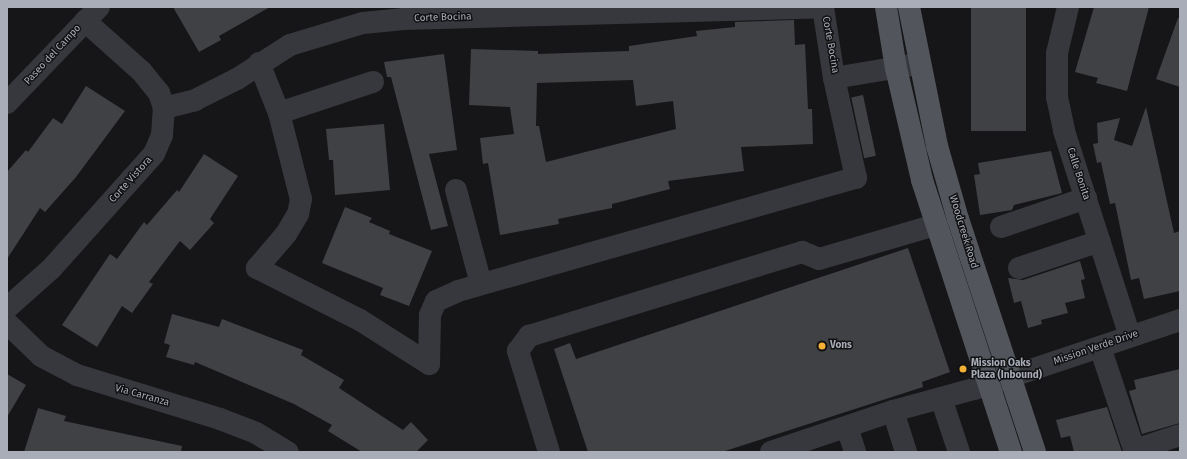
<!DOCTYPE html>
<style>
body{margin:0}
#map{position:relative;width:1187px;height:459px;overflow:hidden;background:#161618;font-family:"Fira Sans",sans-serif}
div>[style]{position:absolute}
.building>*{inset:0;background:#404145;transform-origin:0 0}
.minor>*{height:22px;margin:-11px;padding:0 11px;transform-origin:11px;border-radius:11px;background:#37383d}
.major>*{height:22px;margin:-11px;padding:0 11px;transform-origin:11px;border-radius:11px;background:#53555c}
.dots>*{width:11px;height:11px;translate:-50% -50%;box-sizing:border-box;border:2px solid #111113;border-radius:50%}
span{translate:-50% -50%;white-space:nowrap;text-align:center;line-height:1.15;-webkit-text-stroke:3px #111113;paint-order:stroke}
.street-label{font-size:10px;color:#a8adb8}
.poi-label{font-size:10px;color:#a8adb8;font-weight:700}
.left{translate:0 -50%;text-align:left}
.frame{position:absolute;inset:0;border:8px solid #a8adb8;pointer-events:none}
</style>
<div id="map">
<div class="building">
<i style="clip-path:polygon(173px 7px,270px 7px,219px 36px,221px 40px,199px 52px)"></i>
<i style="left:971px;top:7px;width:55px;height:124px"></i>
<i style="clip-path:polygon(1094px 7px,1149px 7px,1127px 91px,1096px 83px,1098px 78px,1075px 72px)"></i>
<i style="clip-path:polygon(1178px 18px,1180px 18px,1180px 87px,1156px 79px)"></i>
<i style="clip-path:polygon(evenodd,794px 20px,795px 45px,805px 44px,808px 109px,812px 109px,813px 144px,741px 147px,744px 171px,668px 181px,670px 189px,612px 204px,612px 208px,558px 219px,559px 224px,500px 235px,488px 163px,483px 164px,480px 138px,514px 134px,510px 107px,469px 105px,471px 49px,538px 51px,538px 54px,629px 51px,629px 46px,697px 36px,696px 31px,735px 27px,735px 22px,794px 20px,633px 80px,636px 106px,673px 101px,676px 129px,546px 162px,539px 126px,536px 126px,537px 83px,633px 80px)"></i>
<i style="clip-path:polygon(444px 54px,457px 150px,429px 154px,448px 226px,431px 230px,391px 77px,387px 77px,384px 62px)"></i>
<i style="clip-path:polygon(86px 86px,125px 111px,76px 177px,45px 212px,40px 208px,7px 259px,7px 172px,26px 150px,28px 152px,53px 118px,62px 124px)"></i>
<i style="left:863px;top:95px;width:62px;height:12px;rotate:78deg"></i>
<i style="clip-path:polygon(1146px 107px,1174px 233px,1180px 231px,1180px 291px,1144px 299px,1139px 278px,1131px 280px,1115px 203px,1110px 204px,1101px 162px,1097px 163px,1093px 144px,1098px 143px,1097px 123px,1120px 118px,1114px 140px,1132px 146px)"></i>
<i style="clip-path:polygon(384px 124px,390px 190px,335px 195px,333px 160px,329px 160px,326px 129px)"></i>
<i style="clip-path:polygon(1051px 151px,1062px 193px,1014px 205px,1012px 210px,980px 215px,974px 175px,980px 174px,978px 163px)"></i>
<i style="clip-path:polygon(204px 154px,238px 176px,210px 219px,214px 223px,190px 250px,180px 241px,149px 282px,153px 284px,132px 313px,122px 306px,97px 347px,62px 325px,110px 254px,117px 259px,144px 222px,147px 225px,177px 190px,179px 192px)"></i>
<i style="clip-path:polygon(345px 207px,372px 218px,369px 222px,390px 231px,389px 234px,432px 251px,409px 306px,380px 295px,383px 288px,322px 263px)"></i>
<i style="clip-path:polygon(908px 248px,950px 372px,922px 382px,923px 387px,722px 452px,588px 452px,554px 349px,570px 343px,576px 359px)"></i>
<i style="clip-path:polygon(1080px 261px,1085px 279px,1081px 280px,1085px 298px,1065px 303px,1068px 313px,1041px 320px,1042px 324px,1028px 328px,1021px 301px,1014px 303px,1008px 278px,1023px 280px)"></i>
<i style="clip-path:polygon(172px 314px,219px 327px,222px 319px,303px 350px,301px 355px,344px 380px,339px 388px,403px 430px,411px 422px,428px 440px,416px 452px,362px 452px,328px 431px,332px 425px,294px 404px,195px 362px,194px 365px,166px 357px,170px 345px,164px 343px)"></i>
<i style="clip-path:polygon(1180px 369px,1180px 423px,1142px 434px,1129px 391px,1136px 389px,1134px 380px)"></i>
<i style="clip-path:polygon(7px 374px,26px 385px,7px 417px)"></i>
<i style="clip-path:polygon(1107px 407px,1122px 452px,1074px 452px,1070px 436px,1061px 438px,1056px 420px)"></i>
<i style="clip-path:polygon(38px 408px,66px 416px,64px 421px,182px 446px,181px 452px,24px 452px)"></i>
</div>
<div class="minor">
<i style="left:1068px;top:7px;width:47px;rotate:103.4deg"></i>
<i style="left:1057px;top:53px;width:44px;rotate:90deg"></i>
<i style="left:1057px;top:97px;width:35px;rotate:78deg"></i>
<i style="left:1064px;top:131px;width:215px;rotate:72.2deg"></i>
<i style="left:259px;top:63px;width:54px;rotate:68.2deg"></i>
<i style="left:279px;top:113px;width:89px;rotate:75.7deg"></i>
<i style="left:301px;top:199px;width:15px;rotate:101deg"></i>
<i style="left:298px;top:214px;width:23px;rotate:121deg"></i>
<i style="left:286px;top:234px;width:45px;rotate:130.5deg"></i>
<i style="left:257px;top:268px;width:115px;rotate:26.8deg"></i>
<i style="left:360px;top:320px;width:82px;rotate:32.5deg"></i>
<i style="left:429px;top:364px;width:49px;rotate:-88.8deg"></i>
<i style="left:430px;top:315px;width:15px;rotate:-67deg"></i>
<i style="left:436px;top:301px;width:24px;rotate:-24deg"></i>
<i style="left:458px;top:291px;width:414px;rotate:-15.9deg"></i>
<i style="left:856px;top:178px;width:102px;rotate:-102.4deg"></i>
<i style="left:7px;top:103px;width:133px;rotate:-46.2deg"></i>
<i style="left:164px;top:108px;width:32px;rotate:-14deg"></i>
<i style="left:195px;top:100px;width:47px;rotate:-26.6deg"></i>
<i style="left:237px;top:79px;width:63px;rotate:-32.7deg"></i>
<i style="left:290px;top:45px;width:76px;rotate:-16.8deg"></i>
<i style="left:363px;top:23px;width:41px;rotate:-5.6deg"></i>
<i style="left:404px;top:19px;width:419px;rotate:-1.6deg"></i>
<i style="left:823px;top:7px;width:72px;rotate:81.2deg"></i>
<i style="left:834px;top:78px;width:85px;rotate:-9.5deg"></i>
<i style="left:279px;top:113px;width:99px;rotate:-18.3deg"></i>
<i style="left:456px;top:190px;width:97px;rotate:75.1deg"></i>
<i style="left:1001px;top:227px;width:90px;rotate:-18.8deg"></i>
<i style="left:1019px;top:268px;width:85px;rotate:-18.4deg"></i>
<i style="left:7px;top:308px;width:59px;rotate:-41.6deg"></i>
<i style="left:51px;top:269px;width:154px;rotate:-48.2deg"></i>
<i style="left:154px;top:154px;width:21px;rotate:-67deg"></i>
<i style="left:162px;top:135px;width:27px;rotate:-86deg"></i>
<i style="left:164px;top:108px;width:16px;rotate:-108deg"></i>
<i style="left:159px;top:93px;width:28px;rotate:-129deg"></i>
<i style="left:141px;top:71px;width:75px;rotate:-138.2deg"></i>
<i style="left:7px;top:323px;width:47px;rotate:44.1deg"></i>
<i style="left:41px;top:356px;width:41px;rotate:27.8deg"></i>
<i style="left:77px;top:375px;width:150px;rotate:17.1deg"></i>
<i style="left:220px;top:419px;width:39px;rotate:21deg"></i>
<i style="left:256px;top:433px;width:37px;rotate:31deg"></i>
<i style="left:1100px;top:347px;width:111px;rotate:71.6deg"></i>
<i style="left:941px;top:398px;width:57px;rotate:71.6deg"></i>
<i style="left:893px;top:411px;width:43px;rotate:72.4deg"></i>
<i style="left:847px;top:427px;width:26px;rotate:72deg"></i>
<i style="left:1135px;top:450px;width:47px;rotate:-18.4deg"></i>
<i style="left:549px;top:452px;width:106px;rotate:-107.1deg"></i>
<i style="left:518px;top:351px;width:19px;rotate:-54deg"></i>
<i style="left:529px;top:336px;width:286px;rotate:-17.1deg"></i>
<i style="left:802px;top:252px;width:18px;rotate:22deg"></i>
<i style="left:819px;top:259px;width:121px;rotate:-16.3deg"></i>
<i style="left:771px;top:452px;width:129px;rotate:-18.6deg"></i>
<i style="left:893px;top:411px;width:84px;rotate:-15.2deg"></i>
<i style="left:974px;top:389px;width:217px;rotate:-18.5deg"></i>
</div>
<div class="major">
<i style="left:886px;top:7px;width:62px;rotate:80.7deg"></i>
<i style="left:896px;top:68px;width:115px;rotate:76.9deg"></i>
<i style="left:922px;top:180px;width:286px;rotate:71.9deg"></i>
<i style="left:909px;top:7px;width:142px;rotate:78.6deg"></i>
<i style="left:937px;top:146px;width:76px;rotate:74deg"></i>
<i style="left:958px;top:219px;width:245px;rotate:71.7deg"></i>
</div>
<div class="dots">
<i style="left:822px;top:346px;background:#f2b134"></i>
<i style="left:963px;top:369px;background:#f2b134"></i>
</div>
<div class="street-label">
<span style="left:443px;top:18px;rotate:-2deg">Corte Bocina</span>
<span style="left:830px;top:45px;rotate:80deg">Corte Bocina</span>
<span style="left:53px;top:55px;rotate:-47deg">Paseo del Campo</span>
<span style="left:1078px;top:174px;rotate:72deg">Calle Bonita</span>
<span style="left:131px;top:180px;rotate:-48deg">Corte Vistora</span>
<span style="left:963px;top:232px;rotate:73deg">Woodcreek Road</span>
<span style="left:1096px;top:348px;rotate:-19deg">Mission Verde Drive</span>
<span style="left:142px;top:396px;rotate:16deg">Via Carranza</span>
</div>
<div class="poi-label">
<span class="left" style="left:830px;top:346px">Vons</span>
<span class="left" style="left:971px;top:369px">Mission Oaks<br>Plaza (Inbound)</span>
</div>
<div class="frame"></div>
</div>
